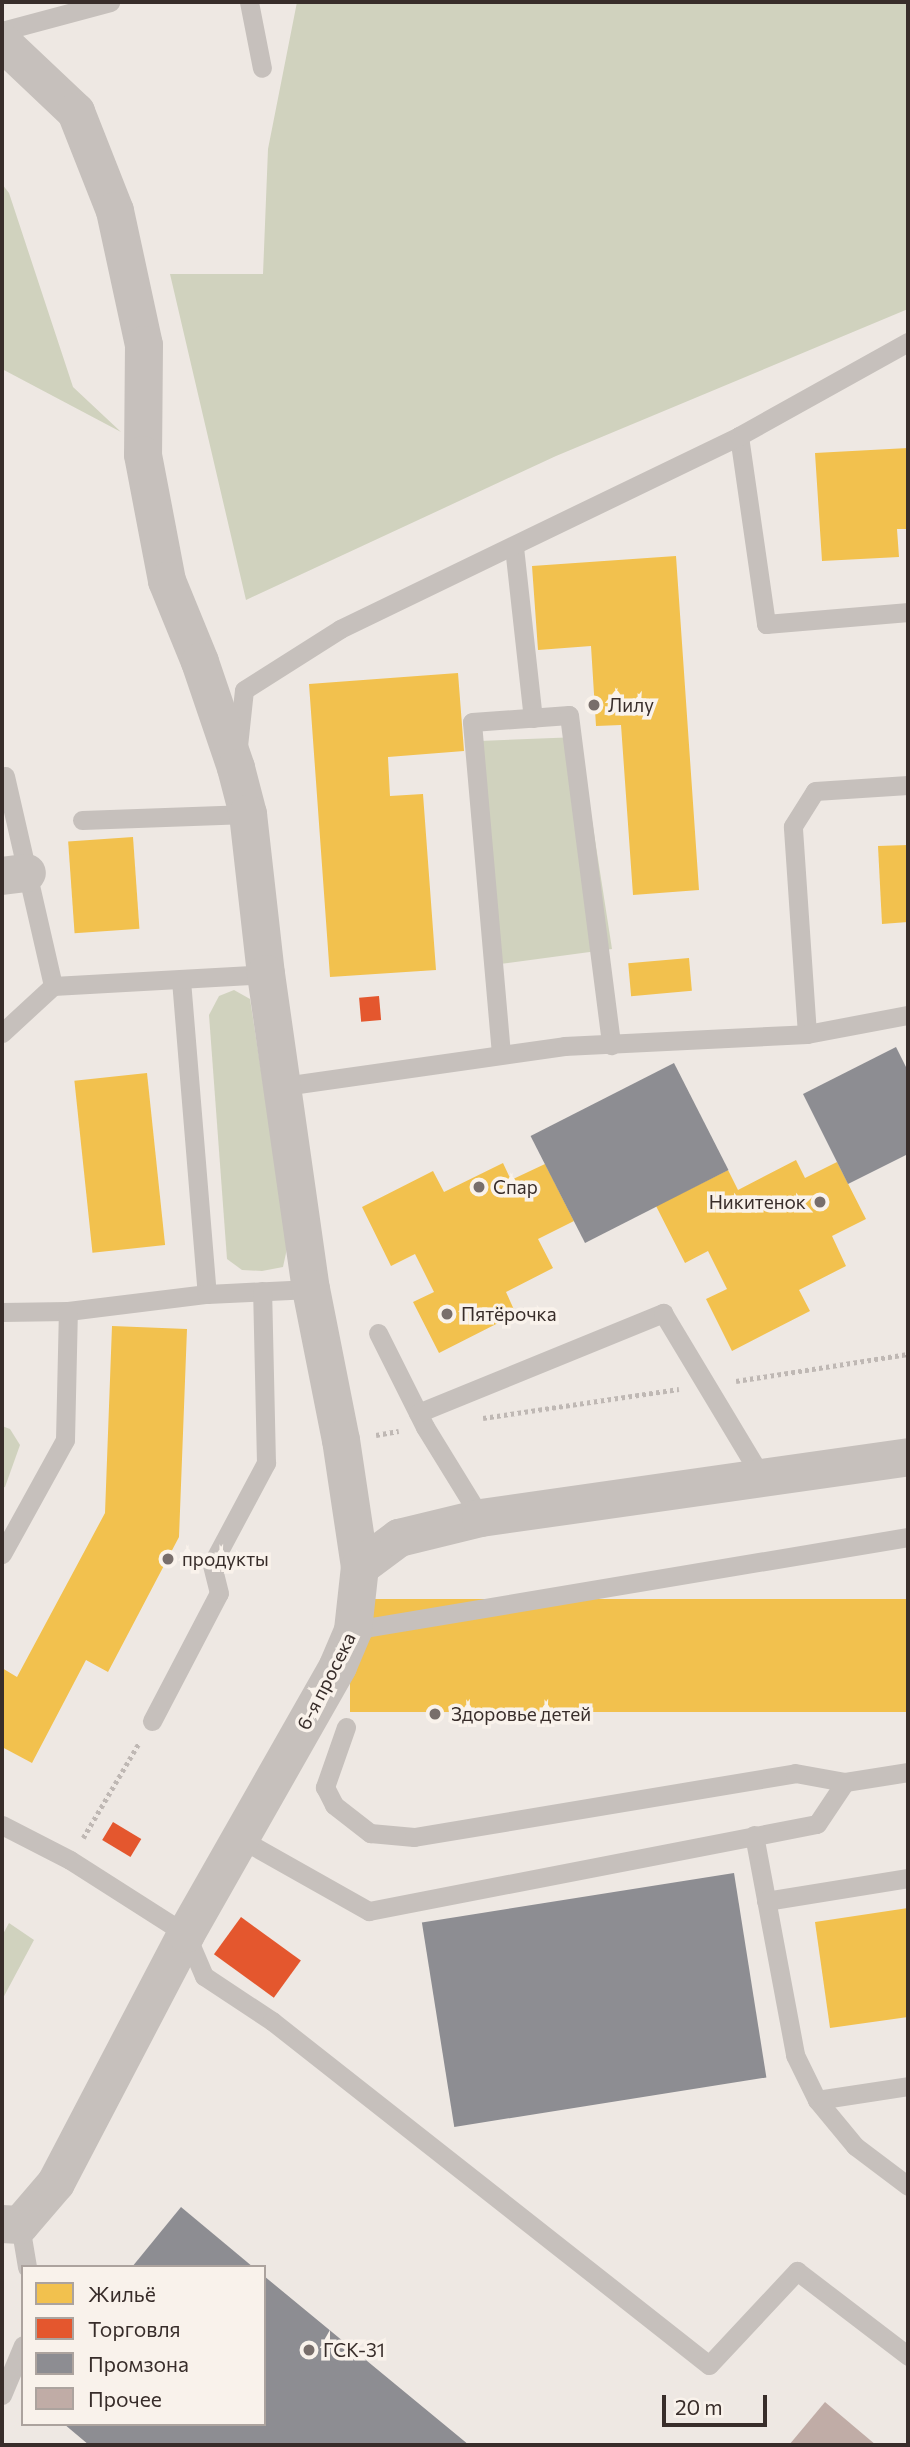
<!DOCTYPE html>
<meta charset="utf-8">
<style>
body{margin:0}
#map{position:relative;width:910px;height:2447px;overflow:hidden;background:#eee8e3;font-family:Commissioner,sans-serif}
div>[style]{position:absolute}
.green>*{inset:0;background:#d0d2be}
.homes>*{inset:0;background:#f2c14e;transform-origin:0 0}
.shops>*{inset:0;background:#e4572e;transform-origin:0 0}
.industry>*{inset:0;background:#8d8d92;transform-origin:0 0}
.building>*{inset:0;background:#c0aca6}
.path>*{height:4.5px;margin-top:-2.25px;transform-origin:0;background:repeating-linear-gradient(90deg,#bfb8b4 0 3.5px,transparent 0 7px)}
.service>*{height:19px;margin:-9.5px;padding:0 9.5px;transform-origin:9.5px;border-radius:9.5px;background:#c6c0bc}
.minor>*{height:38px;margin:-19px;padding:0 19px;transform-origin:19px;border-radius:19px;background:#c6c0bc}
.dots>*{width:19px;height:19px;translate:-50% -50%;box-sizing:border-box;border:4px solid #f9f2eb;border-radius:50%}
span{translate:-50% -50%;white-space:nowrap;text-align:center;line-height:1.15;-webkit-text-stroke:7px #f9f2eb;paint-order:stroke}
.poi-label{font-size:19px;color:#382d2a}
.left{translate:0 -50%;text-align:left}
.right{translate:-100% -50%;text-align:right}
.street-label{font-size:19px;color:#382d2a}
.frame{position:absolute;inset:0;border:4px solid #382d2a;pointer-events:none}
.legend{position:absolute;left:21px;top:2265px;width:245px;height:161px;box-sizing:border-box;background:#f9f2eb;border:2px solid #aca39e;margin:0;padding:9px 12px;list-style:none;font-size:21px;color:#382d2a}
.legend li{display:flex;align-items:center;gap:14px;height:35px}
.legend b{width:35px;border:2px solid #aca39e}
.scale{position:absolute;left:662px;top:2395px;width:105px;height:32px;box-sizing:border-box;border:4px solid #382d2a;border-top:0;padding-left:9px;font-size:21px;line-height:24px;white-space:nowrap;color:#382d2a;-webkit-text-stroke:5px #f9f2eb;paint-order:stroke}
</style>
<div id="map">
<div class="green">
<i style="clip-path:polygon(297px 2px,908px 2px,908px 309px,556px 456px,246px 600px,170px 274px,263px 274px,268px 149px)"></i>
<i style="clip-path:polygon(2px 184px,9px 193px,73px 387px,121px 432px,2px 369px)"></i>
<i style="clip-path:polygon(579px 737px,612px 949px,500px 964px,480px 741px)"></i>
<i style="clip-path:polygon(234px 990px,250px 999px,288px 1244px,283px 1267px,262px 1271px,242px 1270px,227px 1259px,209px 1015px,219px 996px)"></i>
<i style="clip-path:polygon(2px 1426px,10px 1429px,20px 1445px,5px 1487px,2px 1488px)"></i>
<i style="clip-path:polygon(9px 1923px,34px 1940px,2px 2000px,2px 1936px)"></i>
</div>
<div class="homes">
<i style="clip-path:polygon(908px 448px,908px 529px,897px 529px,899px 557px,822px 561px,815px 453px)"></i>
<i style="clip-path:polygon(676px 556px,699px 890px,633px 895px,621px 725px,596px 726px,591px 646px,538px 650px,532px 566px)"></i>
<i style="clip-path:polygon(458px 673px,464px 751px,388px 757px,390px 796px,423px 794px,436px 970px,330px 977px,309px 684px)"></i>
<i style="left:133px;top:837px;width:92px;height:65px;rotate:86deg"></i>
<i style="clip-path:polygon(908px 845px,908px 922px,882px 924px,878px 846px)"></i>
<i style="left:689px;top:958px;width:33px;height:61px;rotate:85deg"></i>
<i style="left:147px;top:1073px;width:173px;height:73px;rotate:84deg"></i>
<i style="clip-path:polygon(796px 1160px,805px 1178px,837px 1162px,866px 1219px,832px 1236px,846px 1266px,799px 1290px,810px 1311px,732px 1351px,706px 1299px,727px 1289px,708px 1251px,685px 1263px,656px 1206px,728px 1170px,738px 1190px)"></i>
<i style="clip-path:polygon(503px 1163px,511px 1180px,545px 1164px,574px 1221px,538px 1239px,553px 1268px,506px 1292px,516px 1314px,439px 1353px,413px 1302px,434px 1292px,415px 1254px,391px 1266px,362px 1207px,433px 1171px,444px 1192px)"></i>
<i style="clip-path:polygon(112px 1326px,187px 1329px,179px 1537px,108px 1672px,86px 1660px,32px 1763px,2px 1747px,2px 1668px,17px 1677px,105px 1513px)"></i>
<i style="left:908px;top:1599px;width:113px;height:558px;rotate:90deg"></i>
<i style="clip-path:polygon(908px 1908px,908px 2017px,830px 2028px,815px 1922px)"></i>
</div>
<div class="shops">
<i style="left:379px;top:996px;width:24px;height:20px;rotate:85deg"></i>
<i style="left:113px;top:1822px;width:33px;height:21px;rotate:31deg"></i>
<i style="left:241px;top:1917px;width:74px;height:46px;rotate:36deg"></i>
</div>
<div class="industry">
<i style="clip-path:polygon(896px 1047px,908px 1071px,908px 1154px,848px 1184px,803px 1094px)"></i>
<i style="left:674px;top:1063px;width:120px;height:161px;rotate:63deg"></i>
<i style="left:734px;top:1873px;width:207px;height:316px;rotate:81deg"></i>
<i style="clip-path:polygon(181px 2207px,253px 2267px,132px 2267px)"></i>
<i style="clip-path:polygon(264px 2276px,469px 2445px,89px 2445px,64px 2424px,264px 2424px)"></i>
</div>
<div class="building">
<i style="clip-path:polygon(825px 2402px,876px 2445px,789px 2445px)"></i>
</div>
<div class="path">
<i style="left:736px;top:1381px;width:174px;rotate:-8.9deg"></i>
<i style="left:483px;top:1418px;width:198px;rotate:-8.4deg"></i>
<i style="left:376px;top:1435px;width:23px;rotate:-10deg"></i>
<i style="left:83px;top:1838px;width:110px;rotate:-59.5deg"></i>
</div>
<div class="service">
<i style="left:249px;top:2px;width:67px;rotate:78.9deg"></i>
<i style="left:2px;top:31px;width:112px;rotate:-15deg"></i>
<i style="left:739px;top:436px;width:190px;rotate:81.8deg"></i>
<i style="left:766px;top:624px;width:143px;rotate:-4.8deg"></i>
<i style="left:514px;top:547px;width:172px;rotate:83.7deg"></i>
<i style="left:238px;top:746px;width:56px;rotate:-83.9deg"></i>
<i style="left:244px;top:690px;width:114px;rotate:-32.4deg"></i>
<i style="left:340px;top:629px;width:443px;rotate:-25.8deg"></i>
<i style="left:739px;top:436px;width:193px;rotate:-29.1deg"></i>
<i style="left:5px;top:776px;width:215px;rotate:77.1deg"></i>
<i style="left:82px;top:820px;width:166px;rotate:-2.1deg"></i>
<i style="left:181px;top:980px;width:315px;rotate:85.3deg"></i>
<i style="left:2px;top:1033px;width:69px;rotate:-42.7deg"></i>
<i style="left:53px;top:986px;width:213px;rotate:-3.2deg"></i>
<i style="left:807px;top:1034px;width:208px;rotate:-93.9deg"></i>
<i style="left:793px;top:826px;width:41px;rotate:-57.8deg"></i>
<i style="left:815px;top:791px;width:93px;rotate:-3.7deg"></i>
<i style="left:501px;top:1054px;width:333px;rotate:-95deg"></i>
<i style="left:472px;top:722px;width:97px;rotate:-4.1deg"></i>
<i style="left:569px;top:715px;width:333px;rotate:82.7deg"></i>
<i style="left:284px;top:1086px;width:283px;rotate:-8.1deg"></i>
<i style="left:564px;top:1046px;width:243px;rotate:-2.8deg"></i>
<i style="left:807px;top:1034px;width:103px;rotate:-10.7deg"></i>
<i style="left:2px;top:1312px;width:66px;rotate:-0.9deg"></i>
<i style="left:68px;top:1311px;width:140px;rotate:-7deg"></i>
<i style="left:207px;top:1294px;width:104px;rotate:-2.8deg"></i>
<i style="left:378px;top:1333px;width:105px;rotate:63.4deg"></i>
<i style="left:425px;top:1427px;width:107px;rotate:58.4deg"></i>
<i style="left:418px;top:1413px;width:265px;rotate:-22.2deg"></i>
<i style="left:663px;top:1313px;width:192px;rotate:59deg"></i>
<i style="left:2px;top:1554px;width:130px;rotate:-61.1deg"></i>
<i style="left:65px;top:1440px;width:129px;rotate:-88.7deg"></i>
<i style="left:353px;top:1630px;width:563px;rotate:-9.51deg"></i>
<i style="left:152px;top:1721px;width:144px;rotate:-62.4deg"></i>
<i style="left:219px;top:1593px;width:30px;rotate:-104deg"></i>
<i style="left:212px;top:1564px;width:115px;rotate:-61.9deg"></i>
<i style="left:266px;top:1463px;width:172px;rotate:-91.3deg"></i>
<i style="left:346px;top:1727px;width:64px;rotate:109.3deg"></i>
<i style="left:325px;top:1787px;width:20px;rotate:63deg"></i>
<i style="left:334px;top:1805px;width:46px;rotate:37.9deg"></i>
<i style="left:370px;top:1833px;width:44px;rotate:5.2deg"></i>
<i style="left:414px;top:1837px;width:386px;rotate:-9.5deg"></i>
<i style="left:795px;top:1773px;width:51px;rotate:10.2deg"></i>
<i style="left:845px;top:1782px;width:64px;rotate:-9deg"></i>
<i style="left:2px;top:1825px;width:76px;rotate:27.2deg"></i>
<i style="left:70px;top:1860px;width:138px;rotate:32.5deg"></i>
<i style="left:186px;top:1934px;width:46px;rotate:66.8deg"></i>
<i style="left:204px;top:1976px;width:82px;rotate:33.5deg"></i>
<i style="left:272px;top:2021px;width:556px;rotate:38.21deg"></i>
<i style="left:709px;top:2365px;width:129px;rotate:-46.9deg"></i>
<i style="left:797px;top:2271px;width:140px;rotate:37.4deg"></i>
<i style="left:754px;top:1835px;width:224px;rotate:79.4deg"></i>
<i style="left:795px;top:2055px;width:50px;rotate:63.9deg"></i>
<i style="left:817px;top:2100px;width:60px;rotate:50.4deg"></i>
<i style="left:855px;top:2146px;width:66px;rotate:37deg"></i>
<i style="left:241px;top:1839px;width:147px;rotate:29.4deg"></i>
<i style="left:369px;top:1911px;width:456px;rotate:-11deg"></i>
<i style="left:817px;top:1824px;width:50px;rotate:-56.3deg"></i>
<i style="left:766px;top:1901px;width:144px;rotate:-9.2deg"></i>
<i style="left:817px;top:2100px;width:92px;rotate:-8.7deg"></i>
<i style="left:20px;top:2225px;width:43px;rotate:80.5deg"></i>
<i style="left:2px;top:2395px;width:54px;rotate:-67.2deg"></i>
</div>
<div class="minor">
<i style="left:2px;top:42px;width:102px;rotate:43.4deg"></i>
<i style="left:76px;top:112px;width:106px;rotate:68.5deg"></i>
<i style="left:115px;top:211px;width:137px;rotate:77.8deg"></i>
<i style="left:144px;top:345px;width:110px;rotate:90.5deg"></i>
<i style="left:143px;top:455px;width:128px;rotate:79.2deg"></i>
<i style="left:167px;top:581px;width:87px;rotate:67.8deg"></i>
<i style="left:200px;top:662px;width:112px;rotate:71.2deg"></i>
<i style="left:236px;top:768px;width:48px;rotate:75.4deg"></i>
<i style="left:248px;top:814px;width:161px;rotate:83.6deg"></i>
<i style="left:266px;top:974px;width:318px;rotate:81.9deg"></i>
<i style="left:311px;top:1289px;width:154px;rotate:78.8deg"></i>
<i style="left:341px;top:1440px;width:128px;rotate:81.5deg"></i>
<i style="left:2px;top:876px;width:25px;rotate:-7deg"></i>
<i style="left:2px;top:2224px;width:18px;rotate:3deg"></i>
<i style="left:20px;top:2225px;width:55px;rotate:-49.4deg"></i>
<i style="left:56px;top:2183px;width:281px;rotate:-62.4deg"></i>
<i style="left:186px;top:1934px;width:308px;rotate:-60.4deg"></i>
<i style="left:338px;top:1666px;width:39px;rotate:-67deg"></i>
<i style="left:353px;top:1630px;width:63px;rotate:-83.7deg"></i>
<i style="left:360px;top:1567px;width:49px;rotate:-36.6deg"></i>
<i style="left:399px;top:1538px;width:84px;rotate:-13.7deg"></i>
<i style="left:481px;top:1518px;width:431px;rotate:-8.1deg"></i>
</div>
<div class="dots">
<i style="left:594px;top:705px;background:#786e6b"></i>
<i style="left:479px;top:1187px;background:#786e6b"></i>
<i style="left:820px;top:1202px;background:#786e6b"></i>
<i style="left:447px;top:1314px;background:#786e6b"></i>
<i style="left:168px;top:1559px;background:#786e6b"></i>
<i style="left:435px;top:1714px;background:#786e6b"></i>
<i style="left:309px;top:2350px;background:#786e6b"></i>
</div>
<div class="poi-label">
<span class="left" style="left:608px;top:705px">Лилу</span>
<span class="left" style="left:493px;top:1187px">Спар</span>
<span class="right" style="left:806px;top:1202px">Никитенок</span>
<span class="left" style="left:461px;top:1314px">Пятёрочка</span>
<span class="left" style="left:182px;top:1559px">продукты</span>
<span class="left" style="left:451px;top:1714px">Здоровье детей</span>
<span class="left" style="left:323px;top:2350px">ГСК-31</span>
</div>
<div class="street-label">
<span style="left:326px;top:1681px;rotate:-63deg">6-я просека</span>
</div>
<div class="frame"></div>
<ul class="legend">
<li><b style="height:19px;background:#f2c14e"></b>Жильё</li>
<li><b style="height:19px;background:#e4572e"></b>Торговля</li>
<li><b style="height:19px;background:#8d8d92"></b>Промзона</li>
<li><b style="height:19px;background:#c0aca6"></b>Прочее</li>
</ul>
<div class="scale">20 m</div>
</div>
